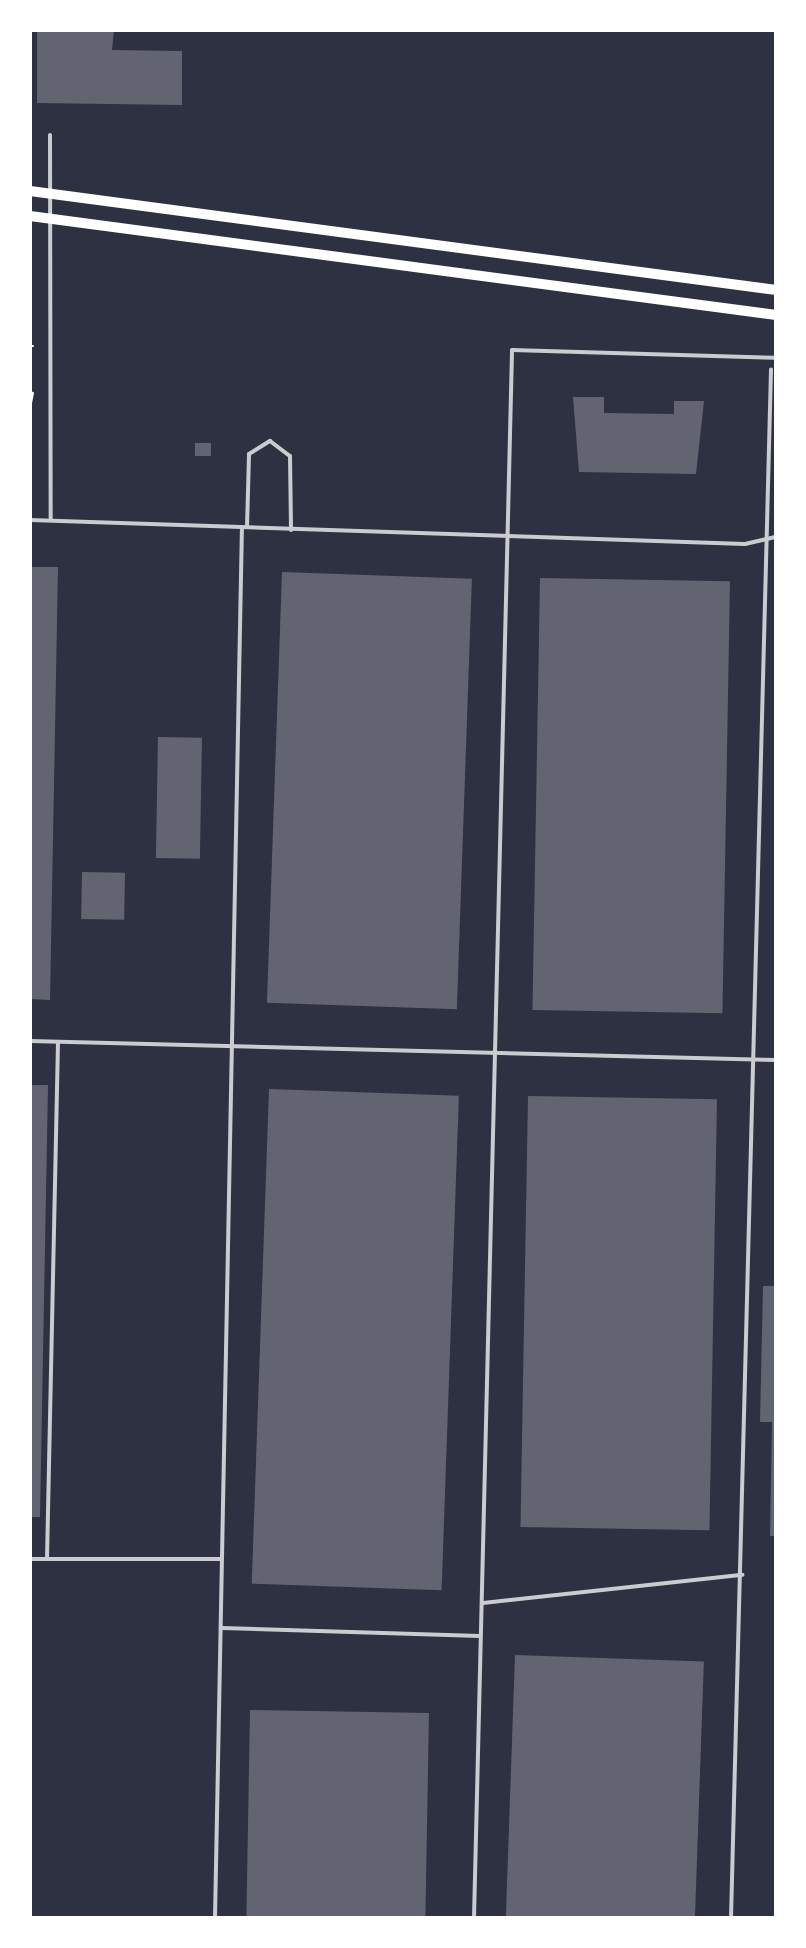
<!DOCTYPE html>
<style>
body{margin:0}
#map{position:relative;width:806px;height:1948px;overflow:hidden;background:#2d3142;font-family:Montserrat,sans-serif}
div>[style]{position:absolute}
.building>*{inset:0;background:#626471;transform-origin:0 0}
.path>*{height:2.5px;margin:-1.25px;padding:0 1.25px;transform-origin:1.25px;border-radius:1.25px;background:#fff}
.service>*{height:4px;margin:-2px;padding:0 2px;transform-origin:2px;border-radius:2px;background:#caccd0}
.secondary>*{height:10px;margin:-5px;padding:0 5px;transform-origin:5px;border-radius:5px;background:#fff}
span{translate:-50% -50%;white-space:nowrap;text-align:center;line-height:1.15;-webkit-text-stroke:10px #fff;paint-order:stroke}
.frame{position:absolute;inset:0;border:32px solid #fff;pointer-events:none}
</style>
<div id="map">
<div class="building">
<i style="clip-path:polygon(37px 30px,114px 30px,112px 50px,182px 51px,182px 105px,37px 103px)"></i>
<i style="clip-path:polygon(573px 397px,604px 397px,604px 413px,674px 414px,674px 401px,704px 401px,696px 474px,579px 472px)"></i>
<i style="left:195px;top:443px;width:16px;height:13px"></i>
<i style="clip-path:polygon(30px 567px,58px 567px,50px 1000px,30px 999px)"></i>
<i style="left:282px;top:572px;width:190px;height:431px;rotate:2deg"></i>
<i style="left:540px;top:578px;width:190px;height:432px;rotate:1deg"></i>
<i style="left:158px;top:737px;width:44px;height:121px;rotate:1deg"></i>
<i style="left:82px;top:872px;width:43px;height:47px;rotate:1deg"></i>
<i style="clip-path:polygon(30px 1085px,48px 1085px,40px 1517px,30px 1517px)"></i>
<i style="left:269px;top:1089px;width:190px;height:495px;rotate:2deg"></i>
<i style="left:528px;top:1096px;width:189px;height:431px;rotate:1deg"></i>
<i style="clip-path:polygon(763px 1286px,776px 1286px,776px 1536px,770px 1536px,772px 1422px,760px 1422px)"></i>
<i style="left:515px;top:1655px;width:189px;height:263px;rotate:2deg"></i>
<i style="left:250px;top:1710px;width:179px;height:208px;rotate:1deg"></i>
</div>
<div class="path">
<i style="left:30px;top:346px;width:3px"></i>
<i style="left:30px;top:403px;width:10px;rotate:-79deg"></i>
</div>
<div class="service">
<i style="left:50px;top:135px;width:385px;rotate:89.9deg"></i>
<i style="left:30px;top:520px;width:715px;rotate:1.92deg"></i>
<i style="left:745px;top:544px;width:32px;rotate:-13deg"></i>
<i style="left:247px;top:527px;width:73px;rotate:-88.4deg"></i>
<i style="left:249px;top:454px;width:25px;rotate:-32deg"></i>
<i style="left:270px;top:441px;width:25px;rotate:37deg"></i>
<i style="left:290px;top:456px;width:74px;rotate:89.2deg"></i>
<i style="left:30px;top:1041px;width:746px;rotate:1.46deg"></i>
<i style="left:30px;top:1559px;width:191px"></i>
<i style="left:47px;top:1559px;width:515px;rotate:-88.78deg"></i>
<i style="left:483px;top:1603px;width:261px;rotate:-6.2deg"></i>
<i style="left:222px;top:1628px;width:258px;rotate:1.8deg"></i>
<i style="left:215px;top:1918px;width:1389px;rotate:-88.89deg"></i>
<i style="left:474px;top:1918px;width:1568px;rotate:-88.61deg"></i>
<i style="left:512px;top:350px;width:264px;rotate:1.7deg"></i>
<i style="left:731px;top:1918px;width:1549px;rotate:-88.52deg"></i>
</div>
<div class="secondary">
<i style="left:30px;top:191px;width:753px;rotate:7.56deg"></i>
<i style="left:30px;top:216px;width:753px;rotate:7.56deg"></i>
</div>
<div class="frame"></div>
</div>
